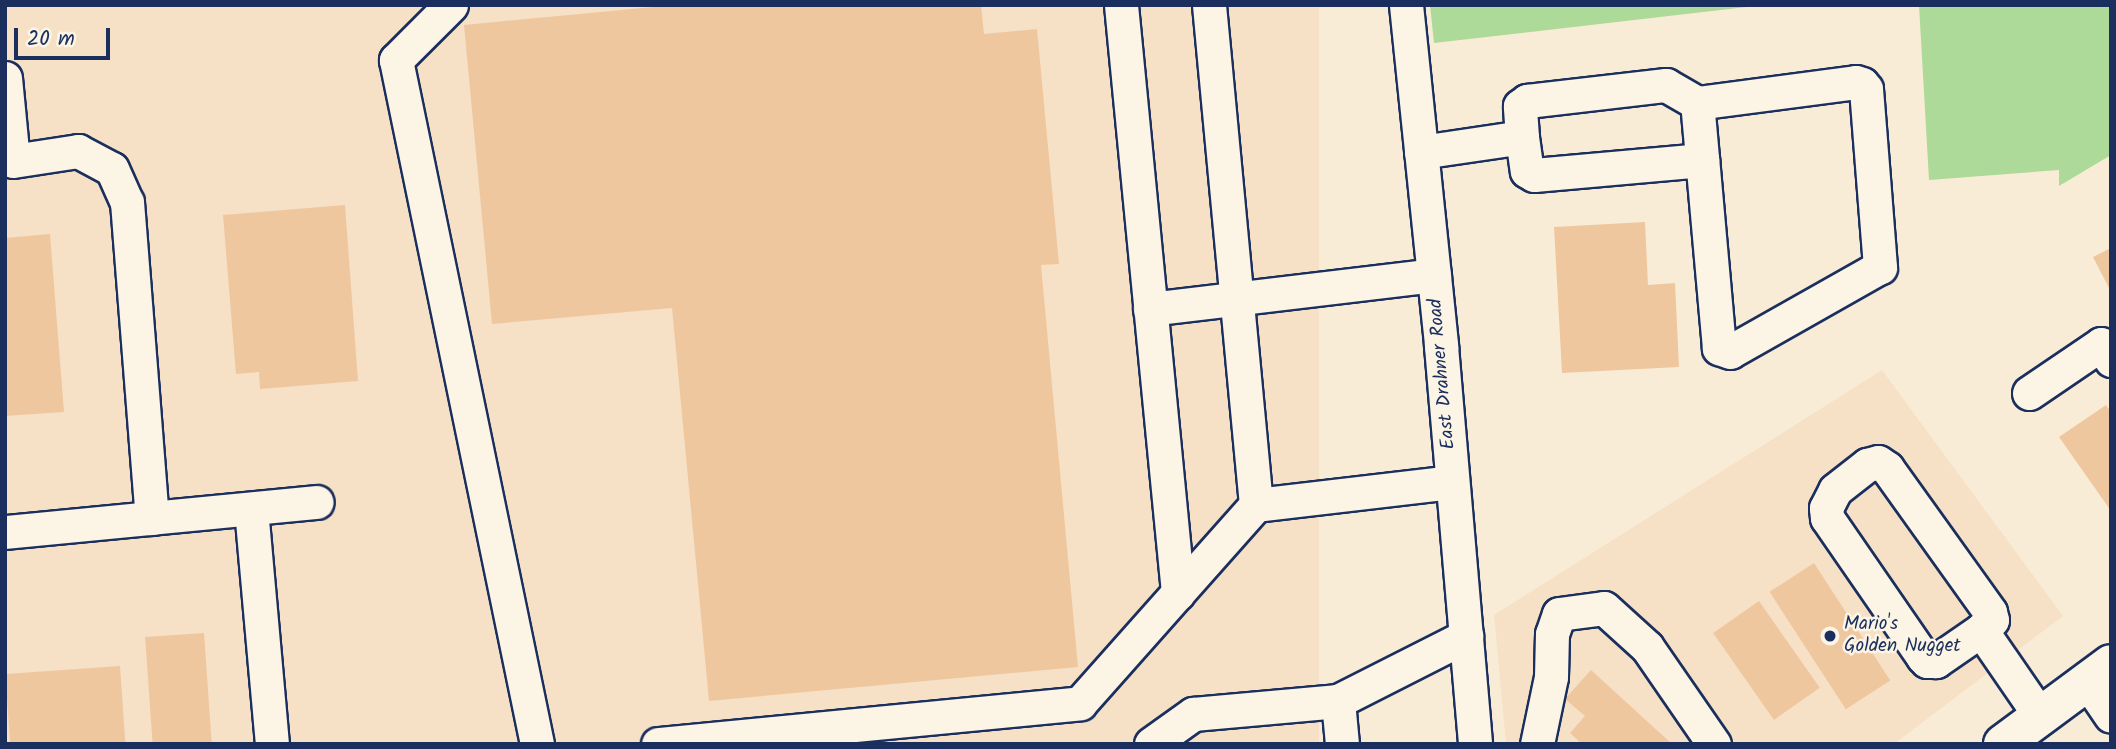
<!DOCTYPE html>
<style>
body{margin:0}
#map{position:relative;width:2116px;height:749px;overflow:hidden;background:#f9ecd7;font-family:Kalam,sans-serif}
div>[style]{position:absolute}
.built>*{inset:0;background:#f6e1c6;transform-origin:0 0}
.green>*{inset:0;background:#adda99}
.building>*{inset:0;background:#efc79f;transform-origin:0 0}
.roads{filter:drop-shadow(2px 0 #1b2f5e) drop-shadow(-2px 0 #1b2f5e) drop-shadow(0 2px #1b2f5e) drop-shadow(0 -2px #1b2f5e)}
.minor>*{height:33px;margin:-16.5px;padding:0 16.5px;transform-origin:16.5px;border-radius:16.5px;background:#fcf5e5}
.major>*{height:38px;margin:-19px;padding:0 19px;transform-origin:19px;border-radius:19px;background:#fcf5e5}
.dots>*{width:19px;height:19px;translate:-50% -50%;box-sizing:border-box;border:4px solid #fcf5e5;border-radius:50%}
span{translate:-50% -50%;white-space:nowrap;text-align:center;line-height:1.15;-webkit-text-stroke:5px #fcf5e5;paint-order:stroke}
.street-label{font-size:19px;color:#1b2f5e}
.poi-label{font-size:19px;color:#1b2f5e}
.left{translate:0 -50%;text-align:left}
.frame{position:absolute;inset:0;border:7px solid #1b2f5e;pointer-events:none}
.scale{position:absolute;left:14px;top:28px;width:96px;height:32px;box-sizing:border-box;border:4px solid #1b2f5e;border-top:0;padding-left:9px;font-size:21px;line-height:24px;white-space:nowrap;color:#1b2f5e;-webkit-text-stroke:5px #fcf5e5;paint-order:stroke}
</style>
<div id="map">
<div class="built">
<i style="left:5px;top:5px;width:1314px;height:739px"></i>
<i style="clip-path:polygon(1882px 370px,2063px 616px,1894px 744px,1506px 744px,1494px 615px)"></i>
</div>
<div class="green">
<i style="clip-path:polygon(1430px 5px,1764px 5px,1434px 43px)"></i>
<i style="clip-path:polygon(1919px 5px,2111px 5px,2111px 155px,2059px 186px,2059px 170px,1929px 180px)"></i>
</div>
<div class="building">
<i style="clip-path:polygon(674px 5px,981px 5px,984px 34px,1037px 29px,1059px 264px,1041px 265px,1078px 667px,709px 701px,672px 308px,492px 324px,464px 25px)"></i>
<i style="clip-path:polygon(345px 205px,358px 381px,260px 389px,259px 372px,236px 374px,223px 215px)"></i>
<i style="clip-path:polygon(1645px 222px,1648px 285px,1675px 283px,1679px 367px,1562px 373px,1554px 227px)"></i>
<i style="clip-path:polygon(50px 234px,64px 412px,5px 416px,5px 238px)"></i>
<i style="clip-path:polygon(2111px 248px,2111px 292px,2093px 257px)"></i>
<i style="clip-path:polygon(2106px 405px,2111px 412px,2111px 511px,2059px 437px)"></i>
<i style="left:1814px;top:563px;width:140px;height:53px;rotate:57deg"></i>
<i style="left:1759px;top:601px;width:106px;height:56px;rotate:55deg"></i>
<i style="left:204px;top:633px;width:111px;height:59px;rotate:86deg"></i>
<i style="left:120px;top:666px;width:78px;height:115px;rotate:86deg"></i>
<i style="clip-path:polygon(1591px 670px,1672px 744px,1582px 744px,1570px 733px,1585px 716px,1565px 699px)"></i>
</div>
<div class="roads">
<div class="minor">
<i style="left:451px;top:5px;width:78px;rotate:135deg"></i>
<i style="left:396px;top:60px;width:698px;rotate:78.35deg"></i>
<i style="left:1121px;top:5px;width:591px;rotate:84.46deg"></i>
<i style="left:1209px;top:5px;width:502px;rotate:84.63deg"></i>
<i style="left:1406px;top:5px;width:343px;rotate:84.1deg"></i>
<i style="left:1441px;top:346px;width:399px;rotate:85.1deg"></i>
<i style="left:5px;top:78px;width:83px;rotate:84.5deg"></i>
<i style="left:13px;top:161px;width:66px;rotate:-8.7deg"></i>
<i style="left:78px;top:151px;width:38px;rotate:28deg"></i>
<i style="left:112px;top:169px;width:36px;rotate:66deg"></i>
<i style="left:127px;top:202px;width:317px;rotate:85.5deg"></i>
<i style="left:1522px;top:137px;width:34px;rotate:82deg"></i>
<i style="left:1527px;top:171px;width:8px;rotate:30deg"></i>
<i style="left:1534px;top:175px;width:169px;rotate:-5.1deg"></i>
<i style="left:1421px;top:152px;width:102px;rotate:-8.4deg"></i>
<i style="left:1522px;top:137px;width:31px;rotate:-94deg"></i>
<i style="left:1520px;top:106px;width:9px;rotate:-36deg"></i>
<i style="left:1527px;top:101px;width:140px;rotate:-6.6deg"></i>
<i style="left:1666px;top:85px;width:36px;rotate:30deg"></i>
<i style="left:1697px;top:103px;width:160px;rotate:-7.5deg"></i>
<i style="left:1856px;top:82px;width:6px;rotate:18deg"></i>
<i style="left:1862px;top:84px;width:6px;rotate:51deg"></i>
<i style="left:1866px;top:89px;width:179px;rotate:85.5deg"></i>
<i style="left:1880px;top:267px;width:172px;rotate:150.5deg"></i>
<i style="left:1730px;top:352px;width:12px;rotate:-160deg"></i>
<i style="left:1719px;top:348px;width:246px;rotate:-95.1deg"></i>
<i style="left:1150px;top:309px;width:286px;rotate:-6.8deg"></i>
<i style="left:2029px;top:393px;width:87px;rotate:-34.2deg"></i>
<i style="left:2101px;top:344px;width:19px;rotate:58deg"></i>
<i style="left:1878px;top:462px;width:11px;rotate:34deg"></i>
<i style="left:1887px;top:468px;width:177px;rotate:54.4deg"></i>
<i style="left:1990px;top:612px;width:8px;rotate:76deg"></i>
<i style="left:1992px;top:620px;width:15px;rotate:138deg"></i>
<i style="left:1981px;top:630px;width:55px;rotate:145.4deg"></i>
<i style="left:1936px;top:661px;width:9px;rotate:180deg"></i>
<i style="left:1927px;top:661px;width:6px;rotate:-135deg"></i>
<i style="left:1923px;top:657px;width:169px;rotate:-124.6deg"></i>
<i style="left:1827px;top:518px;width:10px;rotate:-96deg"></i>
<i style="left:1826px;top:508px;width:20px;rotate:-63deg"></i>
<i style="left:1835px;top:490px;width:41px;rotate:-38deg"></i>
<i style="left:1867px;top:465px;width:11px;rotate:-15deg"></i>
<i style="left:251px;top:509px;width:236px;rotate:84.9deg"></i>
<i style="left:5px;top:532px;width:313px;rotate:-5.5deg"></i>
<i style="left:1981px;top:630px;width:104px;rotate:55.5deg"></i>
<i style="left:2087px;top:681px;width:42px;rotate:55.6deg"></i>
<i style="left:1338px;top:701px;width:43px;rotate:84.7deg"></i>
<i style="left:658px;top:744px;width:424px;rotate:-5.5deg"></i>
<i style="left:1080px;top:703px;width:265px;rotate:-48.4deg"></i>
<i style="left:1256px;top:505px;width:197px;rotate:-6.7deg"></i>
<i style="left:1151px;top:744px;width:52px;rotate:-35.5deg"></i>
<i style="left:1193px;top:714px;width:146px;rotate:-5.1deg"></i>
<i style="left:1338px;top:701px;width:144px;rotate:-26.9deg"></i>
<i style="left:1537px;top:744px;width:68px;rotate:-78.2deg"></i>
<i style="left:1551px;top:677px;width:43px;rotate:-88.7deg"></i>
<i style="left:1552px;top:634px;width:21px;rotate:-71deg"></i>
<i style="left:1559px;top:614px;width:45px;rotate:-7.6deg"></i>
<i style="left:1604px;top:608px;width:58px;rotate:42.2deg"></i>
<i style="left:1647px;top:647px;width:118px;rotate:55.4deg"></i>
</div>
<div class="major">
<i style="left:2003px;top:744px;width:134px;rotate:-36.5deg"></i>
</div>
</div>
<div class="dots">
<i style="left:1830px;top:636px;background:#1b2f5e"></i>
</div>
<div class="street-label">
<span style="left:1443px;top:374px;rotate:-95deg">East Drahner Road</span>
</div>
<div class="poi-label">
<span class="left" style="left:1844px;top:636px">Mario's<br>Golden Nugget</span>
</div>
<div class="frame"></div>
<div class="scale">20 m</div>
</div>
